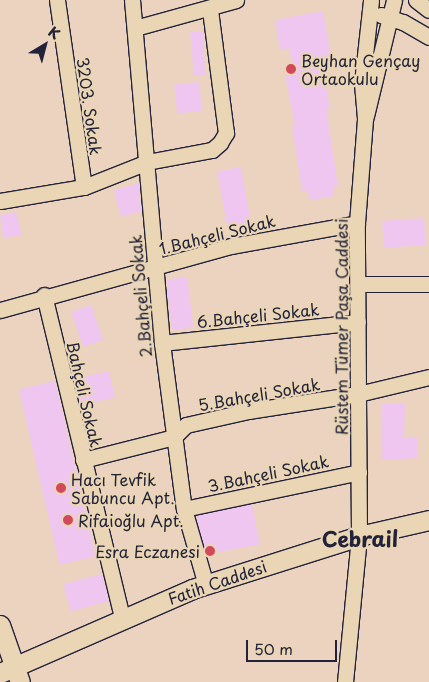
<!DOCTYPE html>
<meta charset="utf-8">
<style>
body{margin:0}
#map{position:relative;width:429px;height:682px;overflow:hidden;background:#ebd3c0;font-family:"Playpen Sans",sans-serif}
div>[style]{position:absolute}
.building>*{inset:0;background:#eec6f0;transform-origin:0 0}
.roads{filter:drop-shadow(1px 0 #22223b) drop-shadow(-1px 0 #22223b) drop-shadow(0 1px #22223b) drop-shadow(0 -1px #22223b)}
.minor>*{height:15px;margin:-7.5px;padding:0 7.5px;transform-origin:7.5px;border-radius:7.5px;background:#ead6b4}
.major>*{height:19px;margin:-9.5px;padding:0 9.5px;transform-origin:9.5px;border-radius:9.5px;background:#ead6b4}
.dots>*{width:14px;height:14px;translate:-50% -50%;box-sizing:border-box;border:2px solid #ead6b4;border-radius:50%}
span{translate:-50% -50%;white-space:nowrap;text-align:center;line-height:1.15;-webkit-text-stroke:4.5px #ead6b4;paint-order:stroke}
.poi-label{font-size:16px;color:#22223b}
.left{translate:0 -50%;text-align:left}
.right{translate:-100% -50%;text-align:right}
.street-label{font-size:16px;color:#22223b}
.district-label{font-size:21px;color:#22223b;font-weight:700}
.north{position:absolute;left:20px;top:20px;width:50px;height:50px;-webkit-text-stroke:4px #ead6b4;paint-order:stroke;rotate:37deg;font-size:14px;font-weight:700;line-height:20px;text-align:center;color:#22223b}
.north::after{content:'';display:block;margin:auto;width:18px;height:22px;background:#22223b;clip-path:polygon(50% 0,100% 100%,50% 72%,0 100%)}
.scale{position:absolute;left:246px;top:640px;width:91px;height:22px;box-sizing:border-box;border:2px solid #22223b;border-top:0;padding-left:6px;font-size:15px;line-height:18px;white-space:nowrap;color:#22223b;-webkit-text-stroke:4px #ead6b4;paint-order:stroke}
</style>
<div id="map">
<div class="building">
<i style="clip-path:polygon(323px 11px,332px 64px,322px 66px,330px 109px,326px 109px,338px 186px,333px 187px,334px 196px,309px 200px,308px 190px,302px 191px,292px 126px,295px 125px,285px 75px,294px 73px,289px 48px,280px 50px,275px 20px)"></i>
<i style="clip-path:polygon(190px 31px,203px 31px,205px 75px,194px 76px)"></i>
<i style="left:199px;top:82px;width:29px;height:25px;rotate:84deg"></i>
<i style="left:241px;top:167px;width:58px;height:24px;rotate:80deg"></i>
<i style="clip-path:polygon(139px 183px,141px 211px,121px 217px,114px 190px)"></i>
<i style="clip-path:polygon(16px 212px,22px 235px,3px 238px,0 215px)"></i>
<i style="left:424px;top:218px;width:27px;height:42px;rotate:86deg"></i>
<i style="left:187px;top:277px;width:51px;height:21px;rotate:83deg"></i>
<i style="left:91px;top:305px;width:37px;height:21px;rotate:71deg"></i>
<i style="left:109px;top:371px;width:27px;height:36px;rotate:77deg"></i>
<i style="left:55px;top:381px;width:180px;height:37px;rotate:77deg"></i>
<i style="clip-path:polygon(382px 403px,405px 404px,404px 438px,417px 437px,418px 458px,381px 460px)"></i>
<i style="left:252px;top:504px;width:41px;height:57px;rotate:79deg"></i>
<i style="left:102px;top:574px;width:28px;height:40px;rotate:75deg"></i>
</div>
<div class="roads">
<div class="minor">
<i style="left:57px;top:0;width:189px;rotate:81.8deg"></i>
<i style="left:132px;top:0;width:344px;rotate:85deg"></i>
<i style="left:162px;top:343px;width:167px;rotate:82.5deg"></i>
<i style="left:184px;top:509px;width:79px;rotate:73.9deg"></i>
<i style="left:416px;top:0;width:16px;rotate:38deg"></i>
<i style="left:381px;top:15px;width:23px;rotate:18deg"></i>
<i style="left:403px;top:22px;width:30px;rotate:30deg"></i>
<i style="left:135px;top:28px;width:105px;rotate:-15.5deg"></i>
<i style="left:366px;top:116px;width:119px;rotate:-76.4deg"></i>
<i style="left:0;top:201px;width:85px;rotate:-9.5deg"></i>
<i style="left:84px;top:187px;width:68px;rotate:-21.6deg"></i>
<i style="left:147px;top:162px;width:66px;rotate:-10.5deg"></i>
<i style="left:212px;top:150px;width:11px;rotate:-41deg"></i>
<i style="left:220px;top:143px;width:12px;rotate:-59deg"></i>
<i style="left:226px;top:133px;width:125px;rotate:-97.4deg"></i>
<i style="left:358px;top:284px;width:71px"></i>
<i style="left:44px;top:295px;width:331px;rotate:76.4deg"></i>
<i style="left:0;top:310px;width:240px;rotate:-15.5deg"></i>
<i style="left:231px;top:246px;width:128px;rotate:-10.3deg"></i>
<i style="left:162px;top:343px;width:197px;rotate:-6.1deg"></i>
<i style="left:83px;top:460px;width:94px;rotate:-14.2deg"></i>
<i style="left:174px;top:437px;width:17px;rotate:-45deg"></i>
<i style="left:186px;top:425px;width:64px;rotate:-12.7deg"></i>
<i style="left:248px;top:411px;width:111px;rotate:-8.8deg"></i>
<i style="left:358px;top:394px;width:73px;rotate:-13.5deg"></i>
<i style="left:184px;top:509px;width:179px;rotate:-11.9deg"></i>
<i style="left:345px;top:682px;width:147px;rotate:-84.5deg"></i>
<i style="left:359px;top:536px;width:313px;rotate:-90.4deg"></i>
<i style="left:357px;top:223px;width:105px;rotate:-85.6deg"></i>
<i style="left:365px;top:118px;width:36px;rotate:-95deg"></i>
<i style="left:362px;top:82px;width:82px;rotate:-83.7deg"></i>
</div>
<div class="major">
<i style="left:0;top:625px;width:60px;rotate:70.7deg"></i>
<i style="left:0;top:673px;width:210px;rotate:-23.6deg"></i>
<i style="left:192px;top:589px;width:175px;rotate:-17.6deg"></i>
<i style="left:359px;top:536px;width:72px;rotate:-12.9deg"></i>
</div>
</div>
<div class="dots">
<i style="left:291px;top:69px;background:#d1495b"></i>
<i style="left:61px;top:488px;background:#d1495b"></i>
<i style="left:68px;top:520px;background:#d1495b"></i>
<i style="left:210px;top:551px;background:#d1495b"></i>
</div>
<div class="poi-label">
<span class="left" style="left:301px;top:69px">Beyhan Gençay<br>Ortaokulu</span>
<span class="left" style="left:71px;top:488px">Hacı Tevfik<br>Sabuncu Apt.</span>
<span class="left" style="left:78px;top:520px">Rifaioğlu Apt.</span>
<span class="right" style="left:200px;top:551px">Esra Eczanesi</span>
</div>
<div class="street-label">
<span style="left:90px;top:106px;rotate:82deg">3203. Sokak</span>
<span style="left:217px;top:234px;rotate:-14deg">1.Bahçeli Sokak</span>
<span style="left:140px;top:296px;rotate:-95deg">2.Bahçeli Sokak</span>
<span style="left:258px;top:315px;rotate:-6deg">6.Bahçeli Sokak</span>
<span style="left:341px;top:327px;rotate:-90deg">Rüstem Tümer Paşa Caddesi</span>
<span style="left:85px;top:394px;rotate:77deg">Bahçeli Sokak</span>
<span style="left:259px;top:394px;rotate:-10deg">5.Bahçeli Sokak</span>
<span style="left:268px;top:473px;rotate:-12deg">3.Bahçeli Sokak</span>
<span style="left:217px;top:582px;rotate:-19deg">Fatih Caddesi</span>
</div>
<div class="district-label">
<span style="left:360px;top:538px">Cebrail</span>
</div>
<div class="north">K</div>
<div class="scale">50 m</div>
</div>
